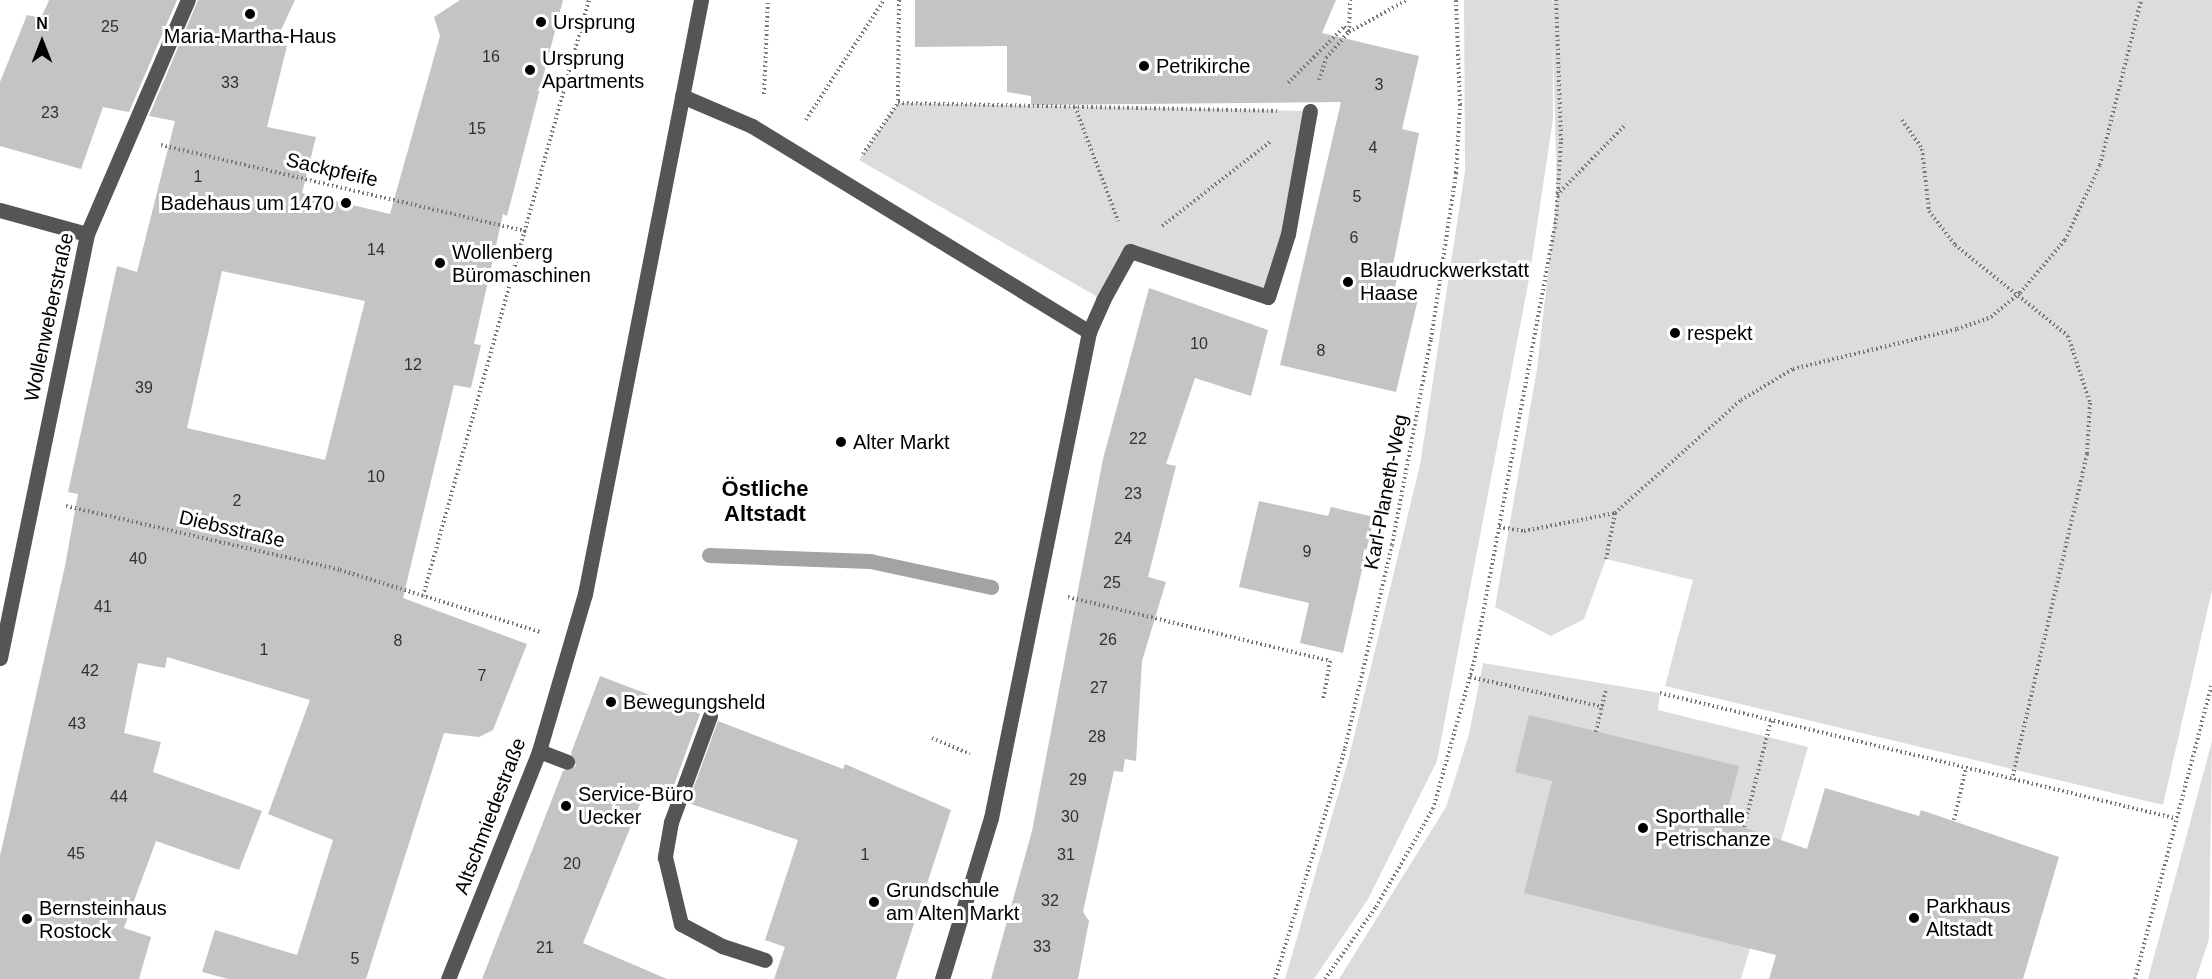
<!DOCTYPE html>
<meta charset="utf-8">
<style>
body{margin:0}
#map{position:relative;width:2212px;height:979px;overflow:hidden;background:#fff;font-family:Helvetica,sans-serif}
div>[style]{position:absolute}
.green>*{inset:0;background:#dcdcdc}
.stream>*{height:15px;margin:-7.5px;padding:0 7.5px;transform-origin:7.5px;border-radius:7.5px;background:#a3a3a3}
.building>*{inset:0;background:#c4c4c4}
.path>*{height:4px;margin-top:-2px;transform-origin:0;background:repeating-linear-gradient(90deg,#777 0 1.5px,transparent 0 4.5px)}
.minor>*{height:15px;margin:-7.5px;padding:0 7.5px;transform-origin:7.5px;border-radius:7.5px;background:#555}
.dots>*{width:16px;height:16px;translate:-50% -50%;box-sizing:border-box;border:3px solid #fff;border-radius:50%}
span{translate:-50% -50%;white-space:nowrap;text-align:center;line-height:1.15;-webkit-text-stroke:6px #fff;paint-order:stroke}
.number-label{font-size:16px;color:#313131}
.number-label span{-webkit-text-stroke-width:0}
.poi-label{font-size:20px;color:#000}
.left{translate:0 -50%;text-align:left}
.right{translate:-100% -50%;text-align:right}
.street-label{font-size:20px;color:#000}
.quarter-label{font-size:22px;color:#000;font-weight:700}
.north{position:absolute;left:12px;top:12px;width:60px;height:60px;-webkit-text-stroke:4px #fff;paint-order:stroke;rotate:0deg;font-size:16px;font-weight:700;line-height:24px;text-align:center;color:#000}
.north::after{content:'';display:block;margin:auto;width:21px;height:27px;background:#000;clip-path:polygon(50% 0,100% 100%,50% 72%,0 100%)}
</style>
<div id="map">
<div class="green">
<i style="clip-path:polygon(1464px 0,1552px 0,1552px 5px,1553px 0,2212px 0,2212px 590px,2163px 805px,1665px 686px,1693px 580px,1606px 559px,1584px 619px,1551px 636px,1495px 607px,1537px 369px,1557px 195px,1553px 46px,1553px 119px,1529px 279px,1437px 761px,1368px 899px,1314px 979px,1285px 979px,1349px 757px,1420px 465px,1465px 171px)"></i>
<i style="clip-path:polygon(898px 103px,1310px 111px,1268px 297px,1130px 251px,1103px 300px,859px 160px)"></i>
<i style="clip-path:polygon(1483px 663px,1660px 693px,1658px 710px,1808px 747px,1741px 979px,1339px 979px,1446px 807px,1469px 734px)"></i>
<i style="clip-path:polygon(2212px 741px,2209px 939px,2196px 979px,2148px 979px)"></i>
</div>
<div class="stream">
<i style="left:709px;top:555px;width:161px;rotate:2.1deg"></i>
<i style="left:870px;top:561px;width:124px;rotate:12.1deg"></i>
</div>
<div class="building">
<i style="clip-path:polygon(49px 0,177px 0,129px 112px,103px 107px,81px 169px,0 146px,0 82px,27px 15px,41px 18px)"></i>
<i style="clip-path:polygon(evenodd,198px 0,295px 0,275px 43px,287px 46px,267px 127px,316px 137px,302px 193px,390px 214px,440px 36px,434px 17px,460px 0,563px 0,507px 216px,503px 214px,474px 344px,481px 345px,471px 388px,454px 385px,403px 598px,527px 644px,493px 730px,479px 737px,444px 733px,366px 979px,228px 979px,202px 972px,215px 930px,297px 955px,333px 840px,268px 814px,310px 700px,167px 657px,165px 668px,138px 663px,124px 733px,161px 742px,153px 772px,262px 811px,239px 870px,156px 841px,124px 928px,151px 937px,139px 979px,0 979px,0 856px,65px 566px,78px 494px,68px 492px,117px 266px,137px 272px,175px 121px,149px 116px,198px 0,222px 271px,365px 301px,325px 460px,187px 428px,222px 271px)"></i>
<i style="clip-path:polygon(915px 0,1336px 0,1322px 33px,1419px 56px,1402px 129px,1419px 133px,1392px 270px,1398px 272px,1394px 293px,1418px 299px,1396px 392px,1280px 365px,1341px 102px,1031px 105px,1031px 96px,1007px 92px,1007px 46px,915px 47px)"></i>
<i style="clip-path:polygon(1149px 288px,1268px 330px,1251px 396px,1195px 378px,1166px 464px,1176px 466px,1148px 577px,1166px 582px,1142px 661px,1136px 761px,1125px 759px,1123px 772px,1114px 771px,1083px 912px,1089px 921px,1078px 979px,991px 979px,1032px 831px,1103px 459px)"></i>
<i style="clip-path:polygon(1259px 501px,1328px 516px,1331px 507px,1374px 517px,1343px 653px,1300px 643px,1309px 603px,1239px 587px)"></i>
<i style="clip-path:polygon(600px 676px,700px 714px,670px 796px,647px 787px,583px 943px,667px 979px,482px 979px,563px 771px,576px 766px,571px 753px)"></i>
<i style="clip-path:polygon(1529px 715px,1739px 766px,1725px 821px,1807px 849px,1825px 788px,1919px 816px,1921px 810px,2059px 857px,2023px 979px,1769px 979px,1776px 955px,1524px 893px,1552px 781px,1515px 772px)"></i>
<i style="clip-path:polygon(718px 721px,843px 769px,845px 764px,951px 810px,896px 979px,774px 979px,785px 947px,765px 940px,798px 840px,688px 803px)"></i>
</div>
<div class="path">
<i style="left:899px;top:0;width:103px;rotate:90.6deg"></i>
<i style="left:898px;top:103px;width:379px;rotate:1.2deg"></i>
<i style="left:1319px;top:80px;width:23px;rotate:-72deg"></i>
<i style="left:1326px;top:58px;width:35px;rotate:-49deg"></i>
<i style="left:1349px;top:32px;width:32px;rotate:-88deg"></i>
<i style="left:1288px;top:83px;width:79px;rotate:-45deg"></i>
<i style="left:1344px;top:27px;width:7px;rotate:45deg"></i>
<i style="left:1349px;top:32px;width:66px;rotate:-28.9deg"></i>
<i style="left:764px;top:94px;width:94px;rotate:-87.6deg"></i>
<i style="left:1075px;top:107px;width:122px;rotate:69.3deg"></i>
<i style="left:806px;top:120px;width:143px;rotate:-57deg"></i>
<i style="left:1902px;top:120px;width:35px;rotate:55deg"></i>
<i style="left:1922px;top:149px;width:62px;rotate:83.6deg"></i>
<i style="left:1929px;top:211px;width:43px;rotate:52.6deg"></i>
<i style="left:1955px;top:245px;width:145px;rotate:38.8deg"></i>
<i style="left:2068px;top:336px;width:71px;rotate:71.8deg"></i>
<i style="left:2090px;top:403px;width:51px;rotate:93.4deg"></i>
<i style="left:2087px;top:454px;width:334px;rotate:103deg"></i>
<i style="left:161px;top:145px;width:377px;rotate:13.3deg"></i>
<i style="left:863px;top:154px;width:62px;rotate:-55.5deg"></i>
<i style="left:1557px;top:195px;width:99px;rotate:-45.8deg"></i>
<i style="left:1162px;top:226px;width:137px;rotate:-37.9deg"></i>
<i style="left:66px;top:506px;width:281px;rotate:13.1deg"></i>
<i style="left:340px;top:570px;width:209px;rotate:17.2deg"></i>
<i style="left:1499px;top:527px;width:25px;rotate:9deg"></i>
<i style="left:1524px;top:531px;width:93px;rotate:-11.2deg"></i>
<i style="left:1615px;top:513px;width:169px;rotate:-41.9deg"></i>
<i style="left:1741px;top:400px;width:61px;rotate:-30.8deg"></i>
<i style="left:1793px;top:369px;width:169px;rotate:-13.7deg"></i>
<i style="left:1957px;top:329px;width:36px;rotate:-19deg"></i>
<i style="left:1991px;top:317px;width:38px;rotate:-40deg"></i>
<i style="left:2020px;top:293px;width:70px;rotate:-49.7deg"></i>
<i style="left:2065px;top:240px;width:83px;rotate:-65deg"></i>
<i style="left:2100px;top:165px;width:170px;rotate:-76deg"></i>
<i style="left:1606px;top:559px;width:47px;rotate:-78.9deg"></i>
<i style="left:423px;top:596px;width:619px;rotate:-74.44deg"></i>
<i style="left:1068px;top:597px;width:270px;rotate:13.7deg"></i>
<i style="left:1330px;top:661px;width:40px;rotate:100deg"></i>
<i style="left:1470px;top:677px;width:136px;rotate:12.7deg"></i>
<i style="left:1660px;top:693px;width:529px;rotate:13.67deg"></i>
<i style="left:1596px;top:732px;width:44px;rotate:-76.9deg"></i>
<i style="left:932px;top:738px;width:41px;rotate:22.8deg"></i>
<i style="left:1954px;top:820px;width:53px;rotate:-77deg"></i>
<i style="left:1744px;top:827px;width:110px;rotate:-75.8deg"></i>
<i style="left:1275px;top:979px;width:241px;rotate:-73.1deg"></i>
<i style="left:1345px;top:748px;width:208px;rotate:-77deg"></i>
<i style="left:1392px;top:545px;width:210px;rotate:-79.3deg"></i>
<i style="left:1431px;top:339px;width:168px;rotate:-81.4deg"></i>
<i style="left:1456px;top:173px;width:68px;rotate:-86.6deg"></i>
<i style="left:1460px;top:105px;width:105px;rotate:-92.2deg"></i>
<i style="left:1325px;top:979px;width:88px;rotate:-54.7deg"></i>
<i style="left:1376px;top:907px;width:113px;rotate:-59.8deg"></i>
<i style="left:1433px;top:809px;width:153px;rotate:-74.4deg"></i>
<i style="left:1474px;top:662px;width:450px;rotate:-79.5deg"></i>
<i style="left:1556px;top:220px;width:80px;rotate:-86.4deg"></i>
<i style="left:1561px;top:140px;width:140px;rotate:-92deg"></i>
<i style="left:2135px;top:979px;width:305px;rotate:-75.4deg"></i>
</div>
<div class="minor">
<i style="left:682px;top:96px;width:76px;rotate:23.2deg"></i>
<i style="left:752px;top:126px;width:395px;rotate:31.4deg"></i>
<i style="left:0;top:210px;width:90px;rotate:15.4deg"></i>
<i style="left:0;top:658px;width:433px;rotate:-78.4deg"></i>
<i style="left:87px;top:234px;width:255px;rotate:-66.7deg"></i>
<i style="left:710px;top:716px;width:113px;rotate:110.2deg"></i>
<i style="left:671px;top:822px;width:36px;rotate:100deg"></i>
<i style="left:665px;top:857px;width:69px;rotate:76.6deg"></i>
<i style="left:681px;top:924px;width:47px;rotate:28.2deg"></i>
<i style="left:722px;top:946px;width:45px;rotate:18deg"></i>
<i style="left:539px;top:751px;width:30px;rotate:21deg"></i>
<i style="left:448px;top:979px;width:245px;rotate:-68.2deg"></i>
<i style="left:539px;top:751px;width:164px;rotate:-73.7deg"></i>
<i style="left:585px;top:594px;width:605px;rotate:-78.95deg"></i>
<i style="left:942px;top:979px;width:168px;rotate:-73.1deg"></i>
<i style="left:991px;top:818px;width:496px;rotate:-78.6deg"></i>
<i style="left:1089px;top:332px;width:35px;rotate:-66deg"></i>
<i style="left:1103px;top:300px;width:56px;rotate:-61.1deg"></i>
<i style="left:1130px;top:251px;width:145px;rotate:18.4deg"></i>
<i style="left:1268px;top:297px;width:66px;rotate:-72.4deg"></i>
<i style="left:1288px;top:234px;width:125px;rotate:-79.9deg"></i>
</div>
<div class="dots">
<i style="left:250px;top:14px;background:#000"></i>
<i style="left:541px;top:22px;background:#000"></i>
<i style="left:1144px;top:66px;background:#000"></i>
<i style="left:530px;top:70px;background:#000"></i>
<i style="left:346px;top:203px;background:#000"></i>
<i style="left:440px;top:263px;background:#000"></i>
<i style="left:1348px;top:282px;background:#000"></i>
<i style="left:1675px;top:333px;background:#000"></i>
<i style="left:841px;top:442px;background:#000"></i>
<i style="left:611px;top:702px;background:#000"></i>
<i style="left:566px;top:806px;background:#000"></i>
<i style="left:1643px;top:828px;background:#000"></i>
<i style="left:874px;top:902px;background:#000"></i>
<i style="left:1914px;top:918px;background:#000"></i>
<i style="left:27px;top:919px;background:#000"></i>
</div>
<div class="number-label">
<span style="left:110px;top:27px">25</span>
<span style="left:491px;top:57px">16</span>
<span style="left:230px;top:83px">33</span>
<span style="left:1379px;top:85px">3</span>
<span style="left:50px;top:113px">23</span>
<span style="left:477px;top:129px">15</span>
<span style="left:1373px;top:148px">4</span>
<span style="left:198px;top:177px">1</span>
<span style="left:1357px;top:197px">5</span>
<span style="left:1354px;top:238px">6</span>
<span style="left:376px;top:250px">14</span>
<span style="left:1199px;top:344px">10</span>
<span style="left:1321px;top:351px">8</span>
<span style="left:413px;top:365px">12</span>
<span style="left:144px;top:388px">39</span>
<span style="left:1138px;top:439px">22</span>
<span style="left:376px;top:477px">10</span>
<span style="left:1133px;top:494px">23</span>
<span style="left:237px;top:501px">2</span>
<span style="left:1123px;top:539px">24</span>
<span style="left:1307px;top:552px">9</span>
<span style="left:138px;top:559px">40</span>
<span style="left:1112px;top:583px">25</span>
<span style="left:103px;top:607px">41</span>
<span style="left:1108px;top:640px">26</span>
<span style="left:398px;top:641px">8</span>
<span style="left:264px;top:650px">1</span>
<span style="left:90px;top:671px">42</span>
<span style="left:482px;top:676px">7</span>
<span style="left:1099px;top:688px">27</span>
<span style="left:77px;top:724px">43</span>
<span style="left:1097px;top:737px">28</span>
<span style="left:1078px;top:780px">29</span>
<span style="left:119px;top:797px">44</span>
<span style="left:1070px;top:817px">30</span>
<span style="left:76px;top:854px">45</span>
<span style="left:865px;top:855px">1</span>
<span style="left:1066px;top:855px">31</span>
<span style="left:572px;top:864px">20</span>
<span style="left:1050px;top:901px">32</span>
<span style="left:1042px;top:947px">33</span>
<span style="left:545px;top:948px">21</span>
<span style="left:355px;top:959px">5</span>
</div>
<div class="poi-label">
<span class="left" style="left:553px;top:22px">Ursprung</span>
<span style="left:250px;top:36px">Maria-Martha-Haus</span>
<span class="left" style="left:542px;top:70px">Ursprung<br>Apartments</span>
<span class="left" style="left:1156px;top:66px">Petrikirche</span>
<span class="right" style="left:334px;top:203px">Badehaus um 1470</span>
<span class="left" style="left:452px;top:264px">Wollenberg<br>Büromaschinen</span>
<span class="left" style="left:1360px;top:282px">Blaudruckwerkstatt<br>Haase</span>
<span class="left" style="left:1687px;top:333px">respekt</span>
<span class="left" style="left:853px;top:442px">Alter Markt</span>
<span class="left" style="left:623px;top:702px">Bewegungsheld</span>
<span class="left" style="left:578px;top:806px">Service-Büro<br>Uecker</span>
<span class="left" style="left:1655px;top:828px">Sporthalle<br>Petrischanze</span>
<span class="left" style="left:886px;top:902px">Grundschule<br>am Alten Markt</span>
<span class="left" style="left:1926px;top:918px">Parkhaus<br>Altstadt</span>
<span class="left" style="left:39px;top:920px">Bernsteinhaus<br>Rostock</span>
</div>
<div class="street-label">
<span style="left:332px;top:170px;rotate:13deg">Sackpfeife</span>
<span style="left:49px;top:317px;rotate:-78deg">Wollenweberstraße</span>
<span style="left:1386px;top:492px;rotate:-79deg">Karl-Planeth-Weg</span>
<span style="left:232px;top:529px;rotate:13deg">Diebsstraße</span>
<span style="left:490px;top:816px;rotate:-69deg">Altschmiedestraße</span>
</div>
<div class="quarter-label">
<span style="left:765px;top:501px">Östliche<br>Altstadt</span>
</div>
<div class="north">N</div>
</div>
